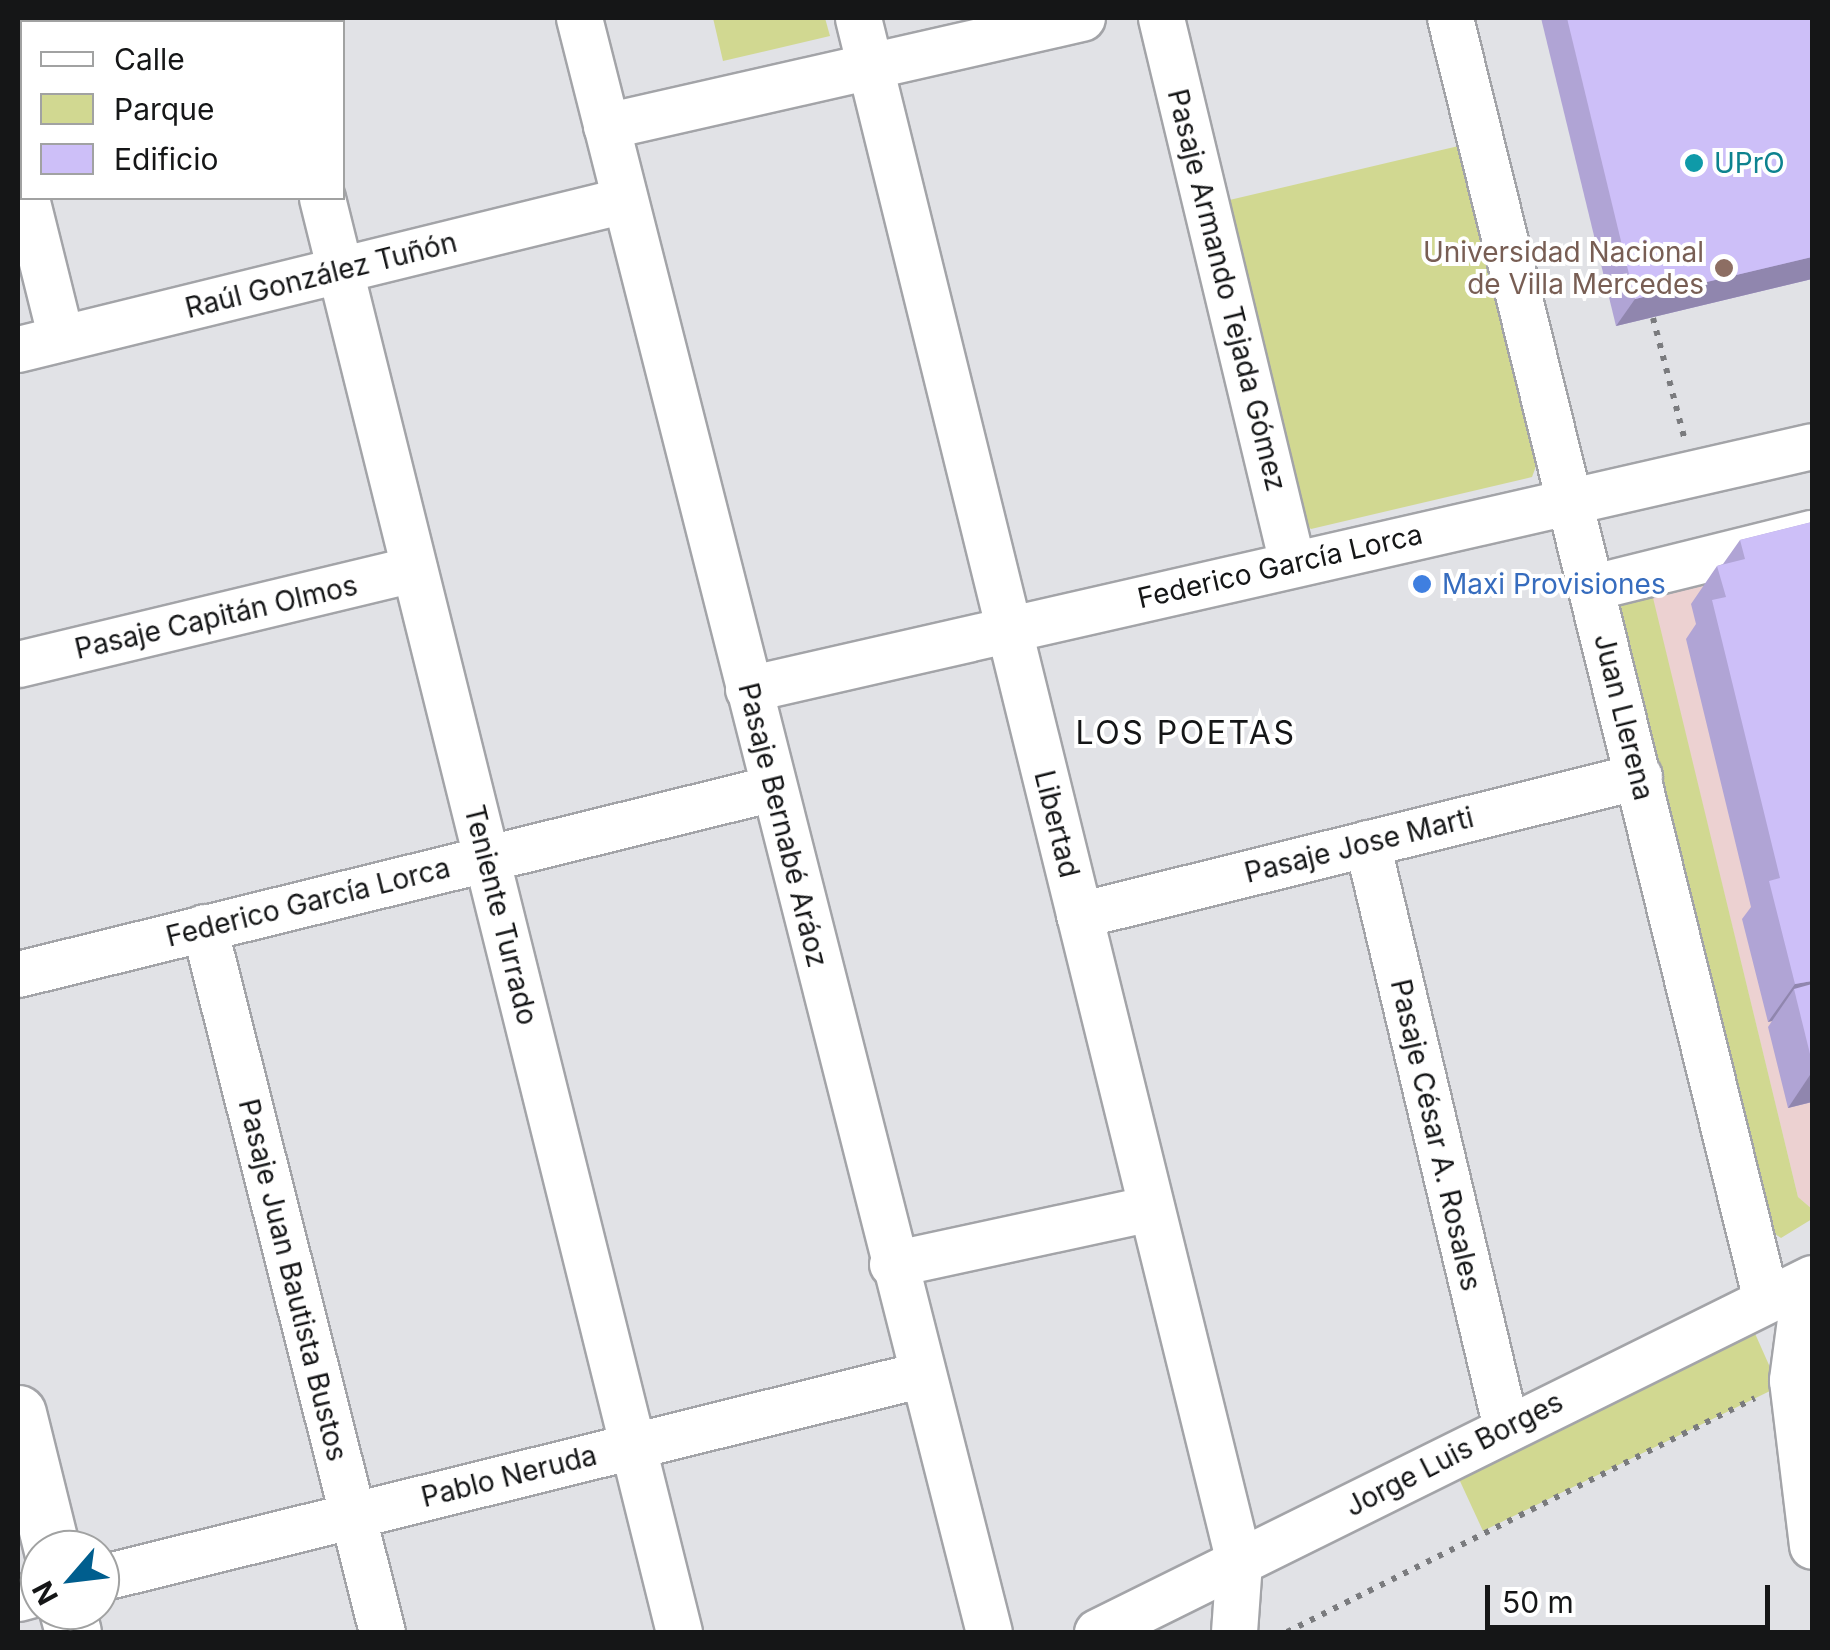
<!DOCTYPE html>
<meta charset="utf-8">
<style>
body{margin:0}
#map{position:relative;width:1830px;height:1650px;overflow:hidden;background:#e1e2e6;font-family:Inter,sans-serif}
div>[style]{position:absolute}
.medical>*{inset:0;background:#ecd1d1}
.green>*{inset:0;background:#d1d891}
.path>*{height:6px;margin-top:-3px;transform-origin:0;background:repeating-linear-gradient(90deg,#7a7b7e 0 5px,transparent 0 13px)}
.roads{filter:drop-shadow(2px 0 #a3a4a8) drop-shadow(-2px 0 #a3a4a8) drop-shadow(0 2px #a3a4a8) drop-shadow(0 -2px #a3a4a8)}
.minor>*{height:45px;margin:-22.5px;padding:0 22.5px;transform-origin:22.5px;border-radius:22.5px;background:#fff}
.major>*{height:55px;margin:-27.5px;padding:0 27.5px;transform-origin:27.5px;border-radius:27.5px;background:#fff}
.wall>*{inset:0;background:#b0a4d5}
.shaded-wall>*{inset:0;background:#9086ae}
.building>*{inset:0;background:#cdbff8}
.dots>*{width:28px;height:28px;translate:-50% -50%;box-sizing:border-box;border:5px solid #fff;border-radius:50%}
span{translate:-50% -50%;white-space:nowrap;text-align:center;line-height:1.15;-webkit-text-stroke:8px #fff;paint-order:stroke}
.culture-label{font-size:28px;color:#0d838f}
.left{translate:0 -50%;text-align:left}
.education-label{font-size:28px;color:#785e54}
.right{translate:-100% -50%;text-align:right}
.street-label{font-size:28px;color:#151617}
.shop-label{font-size:28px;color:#366cbe}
.quarter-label{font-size:32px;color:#151617;letter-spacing:2.5px}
.frame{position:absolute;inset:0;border:20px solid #151617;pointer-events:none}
.legend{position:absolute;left:20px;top:20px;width:325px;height:180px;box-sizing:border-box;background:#fff;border:2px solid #a1a2a2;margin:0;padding:12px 18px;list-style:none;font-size:30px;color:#151617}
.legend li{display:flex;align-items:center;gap:20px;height:50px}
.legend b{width:50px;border:2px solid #a1a2a2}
.north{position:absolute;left:20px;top:1530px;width:100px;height:100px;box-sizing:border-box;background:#fff;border:2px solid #a1a2a2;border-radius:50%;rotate:242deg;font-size:28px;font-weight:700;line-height:40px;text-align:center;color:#151617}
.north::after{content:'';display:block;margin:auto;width:35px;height:45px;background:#005e8e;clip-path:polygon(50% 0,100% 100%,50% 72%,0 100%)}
.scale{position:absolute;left:1485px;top:1585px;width:285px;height:45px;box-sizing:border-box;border:5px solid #151617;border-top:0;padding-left:12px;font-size:30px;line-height:35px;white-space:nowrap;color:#151617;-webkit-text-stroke:8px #fff;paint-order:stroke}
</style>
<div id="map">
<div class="medical">
<i style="clip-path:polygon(1812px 544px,1812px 1209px,1798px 1197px,1649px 584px)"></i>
</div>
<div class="green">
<i style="clip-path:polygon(713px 18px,825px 18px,830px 36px,723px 61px)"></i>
<i style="clip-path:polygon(1467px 144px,1538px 461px,1532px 477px,1311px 529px,1301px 521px,1221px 202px)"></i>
<i style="clip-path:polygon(1647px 573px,1798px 1197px,1812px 1209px,1812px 1219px,1781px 1238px,1767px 1229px,1606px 584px)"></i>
<i style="clip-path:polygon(1753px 1329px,1773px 1374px,1772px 1390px,1483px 1531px,1459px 1479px)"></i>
</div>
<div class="path">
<i style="left:1653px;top:318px;width:123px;rotate:75.4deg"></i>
<i style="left:1287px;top:1632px;width:523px;rotate:-26.57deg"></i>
</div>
<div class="roads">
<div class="minor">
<i style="left:277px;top:18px;width:4px;rotate:76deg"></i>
<i style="left:579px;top:18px;width:1665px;rotate:75.75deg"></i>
<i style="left:858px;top:18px;width:1590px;rotate:76.14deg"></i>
<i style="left:1239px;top:1562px;width:70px;rotate:94.1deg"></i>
<i style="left:1161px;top:18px;width:561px;rotate:76.48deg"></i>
<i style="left:1450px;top:18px;width:1320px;rotate:76.15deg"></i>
<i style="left:606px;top:126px;width:488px;rotate:-12.8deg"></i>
<i style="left:26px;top:198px;width:144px;rotate:76deg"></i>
<i style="left:322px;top:198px;width:1478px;rotate:76.02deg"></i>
<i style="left:18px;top:349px;width:624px;rotate:-13.81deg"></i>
<i style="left:1593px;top:587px;width:226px;rotate:-13.9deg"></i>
<i style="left:18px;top:664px;width:407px;rotate:-13.5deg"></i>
<i style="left:748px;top:689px;width:1091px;rotate:-12.86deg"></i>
<i style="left:1367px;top:843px;width:601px;rotate:76.63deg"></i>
<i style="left:1079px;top:915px;width:577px;rotate:-13.94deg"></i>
<i style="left:204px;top:927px;width:727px;rotate:75.83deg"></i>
<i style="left:18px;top:974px;width:778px;rotate:-13.84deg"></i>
<i style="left:892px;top:1264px;width:265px;rotate:-12.2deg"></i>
<i style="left:1805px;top:1282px;width:99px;rotate:97.6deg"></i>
<i style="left:1792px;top:1380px;width:167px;rotate:83.1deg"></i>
<i style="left:100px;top:1578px;width:844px;rotate:-13.92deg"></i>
<i style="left:18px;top:1598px;width:23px;rotate:-15deg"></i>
<i style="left:1097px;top:1632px;width:798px;rotate:-26.34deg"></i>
</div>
<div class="major">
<i style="left:18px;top:1413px;width:141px;rotate:76.1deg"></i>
<i style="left:67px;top:1610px;width:23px;rotate:75deg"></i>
</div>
</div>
<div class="wall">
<i style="clip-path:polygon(1541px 18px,1812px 18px,1812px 279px,1616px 326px)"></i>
<i style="clip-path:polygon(1812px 522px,1812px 1102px,1788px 1108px,1768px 1027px,1772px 1021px,1768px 1022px,1742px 919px,1751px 907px,1686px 639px,1696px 624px,1691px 604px,1717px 566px,1723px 564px,1740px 540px)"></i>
</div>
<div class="shaded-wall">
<i style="clip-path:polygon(1812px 257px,1812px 279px,1616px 326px,1635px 299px)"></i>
<i style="clip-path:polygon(1812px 981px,1812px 1016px,1794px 989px,1772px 1021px,1768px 1022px,1795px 984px)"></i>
<i style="clip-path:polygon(1812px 1072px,1812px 1102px,1788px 1108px)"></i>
</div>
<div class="building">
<i style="clip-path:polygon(1567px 18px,1812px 18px,1812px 257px,1635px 299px)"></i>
<i style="clip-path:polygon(1812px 522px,1812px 696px,1810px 697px,1812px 710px,1812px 981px,1795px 984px,1769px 881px,1780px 878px,1712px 600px,1726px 597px,1717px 566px,1745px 559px,1740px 540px)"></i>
<i style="clip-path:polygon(1812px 984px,1812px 1062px,1794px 989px)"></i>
</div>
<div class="dots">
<i style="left:1694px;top:163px;background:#0f9aa8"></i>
<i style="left:1724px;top:268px;background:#8d6e63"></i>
<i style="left:1422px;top:584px;background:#3f7fe0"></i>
</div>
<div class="culture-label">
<span class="left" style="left:1714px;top:163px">UPrO</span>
</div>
<div class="education-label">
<span class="right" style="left:1704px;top:268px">Universidad Nacional<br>de Villa Mercedes</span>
</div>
<div class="street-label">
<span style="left:321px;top:275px;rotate:-14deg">Raúl González Tuñón</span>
<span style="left:1227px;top:290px;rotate:76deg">Pasaje Armando Tejada Gómez</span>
<span style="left:1280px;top:566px;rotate:-13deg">Federico García Lorca</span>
<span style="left:216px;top:617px;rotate:-13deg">Pasaje Capitán Olmos</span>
<span style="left:1624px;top:717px;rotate:76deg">Juan Llerena</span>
<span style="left:1057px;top:824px;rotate:76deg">Libertad</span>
<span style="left:783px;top:825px;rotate:76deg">Pasaje Bernabé Aráoz</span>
<span style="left:1359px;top:845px;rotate:-14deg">Pasaje Jose Marti</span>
<span style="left:308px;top:902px;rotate:-14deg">Federico García Lorca</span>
<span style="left:501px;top:915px;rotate:76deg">Teniente Turrado</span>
<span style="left:1436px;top:1135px;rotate:77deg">Pasaje César A. Rosales</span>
<span style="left:293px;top:1280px;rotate:76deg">Pasaje Juan Bautista Bustos</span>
<span style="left:1454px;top:1454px;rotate:-27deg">Jorge Luis Borges</span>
<span style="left:509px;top:1476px;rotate:-14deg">Pablo Neruda</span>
</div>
<div class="shop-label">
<span class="left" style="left:1442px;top:584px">Maxi Provisiones</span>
</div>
<div class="quarter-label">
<span style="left:1186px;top:733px">LOS POETAS</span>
</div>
<div class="frame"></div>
<ul class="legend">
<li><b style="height:12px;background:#fff"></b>Calle</li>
<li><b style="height:28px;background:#d1d891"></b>Parque</li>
<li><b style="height:28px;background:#cdbff8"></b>Edificio</li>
</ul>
<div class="north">N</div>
<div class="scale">50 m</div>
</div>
